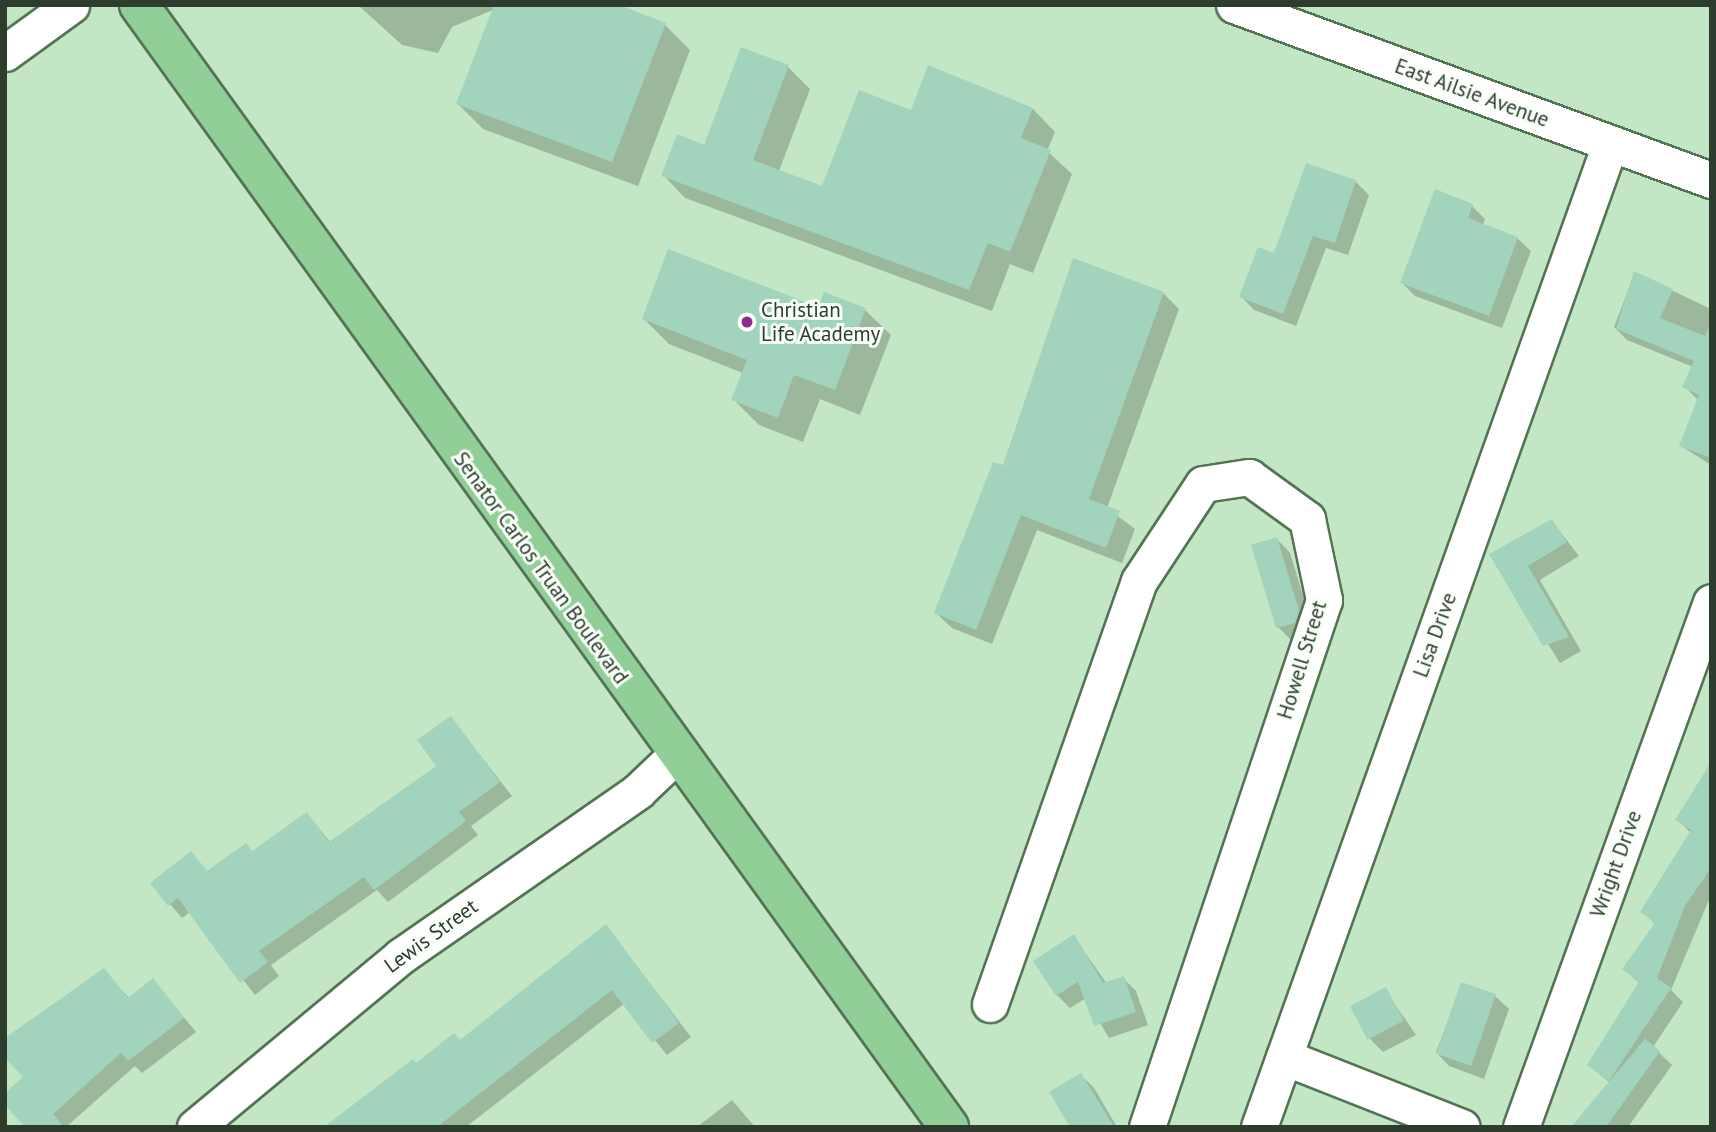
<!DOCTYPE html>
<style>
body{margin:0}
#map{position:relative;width:1716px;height:1132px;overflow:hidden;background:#c3e6c4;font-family:"PT Sans",sans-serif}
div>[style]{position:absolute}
.shadow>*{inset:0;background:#0003}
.building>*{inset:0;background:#a2d3bd;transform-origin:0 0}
.roads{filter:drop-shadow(2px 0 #547355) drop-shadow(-2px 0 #547355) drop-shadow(0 2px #547355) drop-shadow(0 -2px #547355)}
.minor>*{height:35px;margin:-17.5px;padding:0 17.5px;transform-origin:17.5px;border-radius:17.5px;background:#fff}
.major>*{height:38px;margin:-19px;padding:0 19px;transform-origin:19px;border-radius:19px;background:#92ce98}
.dots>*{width:19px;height:19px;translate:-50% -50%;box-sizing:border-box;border:4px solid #f8fff8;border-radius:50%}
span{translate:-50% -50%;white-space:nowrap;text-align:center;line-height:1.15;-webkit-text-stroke:6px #f8fff8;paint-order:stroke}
.street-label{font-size:21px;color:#2e3c2e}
.poi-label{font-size:21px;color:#2e3c2e}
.left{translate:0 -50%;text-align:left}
.frame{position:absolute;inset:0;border:7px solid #2e3c2e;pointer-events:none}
</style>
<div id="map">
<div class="shadow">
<i style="clip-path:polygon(614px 5px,665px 25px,690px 50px,638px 186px,483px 129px,458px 104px,495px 9px,452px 27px,438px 53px,402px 45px,359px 6px)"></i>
<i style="clip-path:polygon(788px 67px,810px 89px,779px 171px,823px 188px,912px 113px,1033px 109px,1055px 132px,1047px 151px,1072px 174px,1033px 273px,1010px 264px,992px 311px,685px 198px,663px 175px,705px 147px)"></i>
<i style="clip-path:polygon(1355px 181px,1369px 195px,1348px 255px,1326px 248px,1296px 326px,1254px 310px,1241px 296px)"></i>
<i style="clip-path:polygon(1472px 206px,1485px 219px,1483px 225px,1517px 238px,1531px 251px,1502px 328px,1415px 296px,1402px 283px)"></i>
<i style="clip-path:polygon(1635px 273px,1711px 309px,1711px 465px,1681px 446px,1698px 400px,1684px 386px,1693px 367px,1627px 340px,1614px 327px)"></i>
<i style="clip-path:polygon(1163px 293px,1179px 309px,1107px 508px,1135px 529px,1122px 563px,1037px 530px,992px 644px,952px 628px,936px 613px,1004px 468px)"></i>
<i style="clip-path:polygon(825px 294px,865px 310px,891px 335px,860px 415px,820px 399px,803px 442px,759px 425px,733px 399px,743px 373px,669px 344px,644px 319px,819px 309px)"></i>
<i style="clip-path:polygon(1552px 521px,1579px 556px,1540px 580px,1581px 651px,1560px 663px,1492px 555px)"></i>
<i style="clip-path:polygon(1277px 539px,1290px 553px,1312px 625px,1308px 636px,1291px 640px,1278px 627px)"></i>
<i style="clip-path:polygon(451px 718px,512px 796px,471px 826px,478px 835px,388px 902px,377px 890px,271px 965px,279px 976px,255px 995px,190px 912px,182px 918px,152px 883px,191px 854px,208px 872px,253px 852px,307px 814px,331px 843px,438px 766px)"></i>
<i style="clip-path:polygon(1711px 766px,1711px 895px,1671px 990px,1683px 1002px,1653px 1047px,1672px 1065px,1628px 1127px,1587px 1127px,1610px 1083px,1589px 1065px,1640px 984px,1624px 969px,1656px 925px,1643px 912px,1691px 833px,1677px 819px)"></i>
<i style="clip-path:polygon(606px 926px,691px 1037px,667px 1055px,625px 1003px,466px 1127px,326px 1127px,461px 1042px)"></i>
<i style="clip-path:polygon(1074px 937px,1107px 984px,1123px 978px,1136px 991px,1148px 1025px,1109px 1038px,1086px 998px,1070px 1008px,1057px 995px)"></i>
<i style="clip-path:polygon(104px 971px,130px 999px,153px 980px,196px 1032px,142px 1073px,135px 1066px,66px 1127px,27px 1127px,26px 1077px,5px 1040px)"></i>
<i style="clip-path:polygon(1462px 984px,1495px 996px,1509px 1009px,1484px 1079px,1449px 1066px,1436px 1052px)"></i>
<i style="clip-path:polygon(1385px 990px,1416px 1035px,1383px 1052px,1370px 1039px)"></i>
<i style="clip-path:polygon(1081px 1075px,1094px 1088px,1117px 1127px,1072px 1127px)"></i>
<i style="clip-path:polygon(732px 1100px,755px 1127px,697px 1127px)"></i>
</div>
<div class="building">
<i style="clip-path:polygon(494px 5px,619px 5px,666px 23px,612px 162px,456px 104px)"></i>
<i style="clip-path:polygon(741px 47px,789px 65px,753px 160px,822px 186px,859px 90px,911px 110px,928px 65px,1033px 108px,1021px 138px,1051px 150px,1010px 252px,988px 243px,969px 290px,661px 176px,677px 134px,704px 145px)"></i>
<i style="clip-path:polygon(1306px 163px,1356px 180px,1335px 243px,1313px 236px,1283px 314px,1239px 297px,1258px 247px,1274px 253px)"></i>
<i style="clip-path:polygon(1435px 189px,1473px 204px,1468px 218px,1518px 237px,1489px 316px,1400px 283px)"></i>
<i style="clip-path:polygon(668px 249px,818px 307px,824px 292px,866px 308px,835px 390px,794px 375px,778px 418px,731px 400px,747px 360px,642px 319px)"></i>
<i style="clip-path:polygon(1073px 258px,1164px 292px,1089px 499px,1120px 511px,1106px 548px,1021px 515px,976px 630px,934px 613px,993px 462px,1003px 465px)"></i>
<i style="clip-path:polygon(1634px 271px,1673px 289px,1660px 318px,1705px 336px,1711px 323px,1711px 458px,1679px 446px,1699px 395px,1682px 387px,1694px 361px,1616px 329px)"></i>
<i style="clip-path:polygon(1552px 519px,1567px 542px,1528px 566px,1569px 637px,1543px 646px,1489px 554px)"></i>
<i style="clip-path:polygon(1277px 537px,1299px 611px,1295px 623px,1276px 628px,1251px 545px)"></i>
<i style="clip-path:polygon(451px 716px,500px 782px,459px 812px,466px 821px,374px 890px,364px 877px,259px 951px,268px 962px,240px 983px,178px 898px,168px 906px,150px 883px,191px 851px,207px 871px,246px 843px,252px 851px,307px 812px,329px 842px,436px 766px,417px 740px)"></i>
<i style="clip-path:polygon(1711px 762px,1711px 868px,1685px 906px,1657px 978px,1671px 988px,1609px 1081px,1587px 1065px,1639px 982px,1622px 969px,1655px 923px,1640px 912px,1691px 830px,1675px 820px)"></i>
<i style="clip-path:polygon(606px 924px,679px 1023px,652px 1043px,612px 990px,437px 1127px,324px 1127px,413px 1059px,416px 1063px,454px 1033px,460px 1040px)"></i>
<i style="clip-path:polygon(1074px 934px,1103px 983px,1124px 976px,1136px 1012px,1094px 1026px,1078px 982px,1056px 996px,1033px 961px)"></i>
<i style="clip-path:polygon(104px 968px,128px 998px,153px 978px,184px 1018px,128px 1061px,121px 1053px,53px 1114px,64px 1127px,25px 1127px,5px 1105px,5px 1093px,23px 1077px,5px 1058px,5px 1038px)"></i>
<i style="left:1461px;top:982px;width:37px;height:76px;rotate:19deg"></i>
<i style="left:1386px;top:987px;width:38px;height:41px;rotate:62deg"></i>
<i style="clip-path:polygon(1645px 1039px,1660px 1051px,1606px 1127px,1571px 1127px)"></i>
<i style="clip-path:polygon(1081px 1073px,1114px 1127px,1070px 1127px,1049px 1092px)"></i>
</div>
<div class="roads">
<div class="minor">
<i style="left:1234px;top:5px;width:508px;rotate:20.15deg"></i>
<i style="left:5px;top:53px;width:82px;rotate:-36deg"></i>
<i style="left:990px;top:1004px;width:448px;rotate:-70.6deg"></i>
<i style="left:1139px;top:581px;width:116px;rotate:-56.6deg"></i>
<i style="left:1203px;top:484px;width:47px;rotate:-8.7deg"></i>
<i style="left:1249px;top:477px;width:72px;rotate:35.9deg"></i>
<i style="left:1307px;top:519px;width:83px;rotate:78.1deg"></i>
<i style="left:1324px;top:600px;width:556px;rotate:108.57deg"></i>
<i style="left:1284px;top:1057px;width:191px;rotate:21.5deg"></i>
<i style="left:195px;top:1127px;width:268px;rotate:-39.7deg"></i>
<i style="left:401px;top:956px;width:289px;rotate:-34.8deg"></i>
<i style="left:638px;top:791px;width:52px;rotate:-43.5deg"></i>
<i style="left:1259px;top:1127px;width:1044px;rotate:-70.35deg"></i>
<i style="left:1521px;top:1127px;width:558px;rotate:-70.1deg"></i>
</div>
<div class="major">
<i style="left:139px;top:5px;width:1384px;rotate:54.17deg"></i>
</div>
</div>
<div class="dots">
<i style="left:747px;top:322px;background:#8d2b93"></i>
</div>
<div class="street-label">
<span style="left:1472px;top:93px;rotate:20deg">East Ailsie Avenue</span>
<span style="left:541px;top:568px;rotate:54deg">Senator Carlos Truan Boulevard</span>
<span style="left:1435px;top:635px;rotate:-70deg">Lisa Drive</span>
<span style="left:1302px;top:660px;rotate:-73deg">Howell Street</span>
<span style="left:1616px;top:864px;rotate:-70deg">Wright Drive</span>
<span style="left:431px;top:936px;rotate:-36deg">Lewis Street</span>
</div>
<div class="poi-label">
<span class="left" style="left:761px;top:322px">Christian<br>Life Academy</span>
</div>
<div class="frame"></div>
</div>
